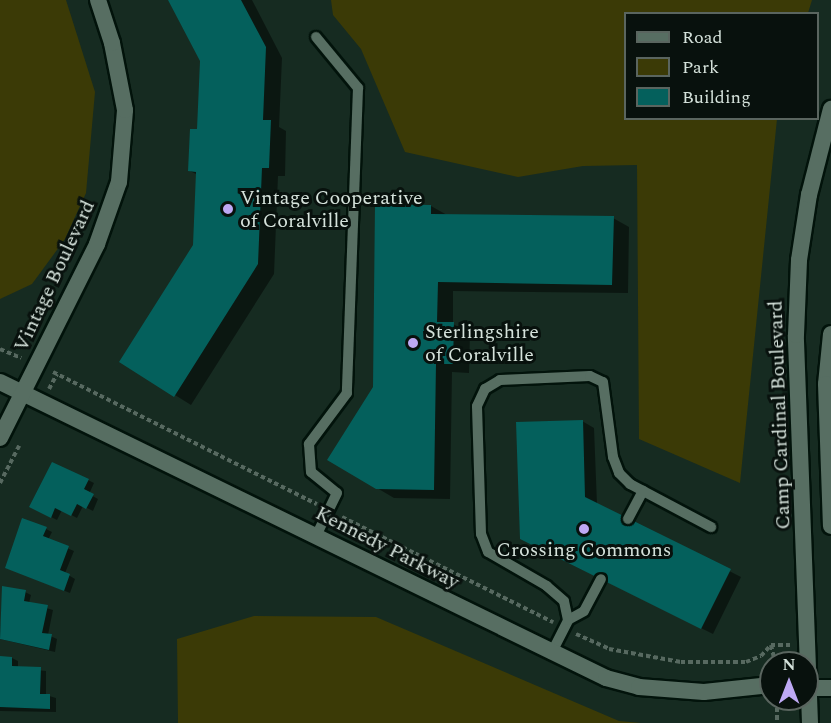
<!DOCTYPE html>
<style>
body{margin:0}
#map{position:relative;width:831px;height:723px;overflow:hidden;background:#162b21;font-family:Spectral,serif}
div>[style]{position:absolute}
.green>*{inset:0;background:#3b3a06}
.shadow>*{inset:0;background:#0007}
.building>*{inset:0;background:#04605c}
.path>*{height:4px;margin-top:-2px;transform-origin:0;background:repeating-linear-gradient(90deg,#576960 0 4.5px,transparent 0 7.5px)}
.roads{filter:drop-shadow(2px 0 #02130b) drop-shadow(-2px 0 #02130b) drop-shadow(0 2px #02130b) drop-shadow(0 -2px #02130b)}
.service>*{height:10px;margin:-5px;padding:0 5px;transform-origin:5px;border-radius:5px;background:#576e62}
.minor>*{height:16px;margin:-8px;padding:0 8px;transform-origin:8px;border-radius:8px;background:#576e62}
.tertiary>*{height:16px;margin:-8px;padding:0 8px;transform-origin:8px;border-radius:8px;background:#576e62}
.dots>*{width:16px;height:16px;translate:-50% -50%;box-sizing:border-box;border:3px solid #08110d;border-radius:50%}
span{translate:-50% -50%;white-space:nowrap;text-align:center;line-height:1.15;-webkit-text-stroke:6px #08110d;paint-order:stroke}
.poi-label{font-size:20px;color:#d5e2db}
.left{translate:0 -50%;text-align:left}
.street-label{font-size:20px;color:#d5e2db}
.legend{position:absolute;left:624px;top:12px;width:195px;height:108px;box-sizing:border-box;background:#08110d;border:2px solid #5a655f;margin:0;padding:8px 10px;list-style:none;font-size:18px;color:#d5e2db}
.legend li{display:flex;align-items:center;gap:12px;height:30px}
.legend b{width:30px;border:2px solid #5a655f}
.north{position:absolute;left:759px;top:651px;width:60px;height:60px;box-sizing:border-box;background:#08110d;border:2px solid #5a655f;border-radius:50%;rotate:0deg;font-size:16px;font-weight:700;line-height:24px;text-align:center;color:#d5e2db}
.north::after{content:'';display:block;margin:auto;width:21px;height:27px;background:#bea9f4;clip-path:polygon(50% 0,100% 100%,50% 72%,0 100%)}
</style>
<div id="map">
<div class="green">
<i style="clip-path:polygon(0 0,66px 0,95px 92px,86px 193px,65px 239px,32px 284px,0 299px)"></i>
<i style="clip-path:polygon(331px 0,812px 0,808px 13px,626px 14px,626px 118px,777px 119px,740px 483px,639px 439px,637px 165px,583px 166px,518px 177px,405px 152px,361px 49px,333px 15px)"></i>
<i style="clip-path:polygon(254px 616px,376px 617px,619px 721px,641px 723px,178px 723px,177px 639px)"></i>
</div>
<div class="shadow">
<i style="clip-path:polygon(170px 0,252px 0,282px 58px,279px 127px,286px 131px,285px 176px,278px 176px,274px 274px,191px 405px,122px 362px,195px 246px,198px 175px,190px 171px,199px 131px,202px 60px)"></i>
<i style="clip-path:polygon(431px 206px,447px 215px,613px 218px,629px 227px,628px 293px,453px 291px,453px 324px,470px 333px,469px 373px,452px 372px,450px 499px,394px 498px,377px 488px,374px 387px)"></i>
<i style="clip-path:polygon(582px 421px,594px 428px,597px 504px,741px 577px,713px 634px,533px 545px)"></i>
<i style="clip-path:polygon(88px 480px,94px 483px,89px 494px,98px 499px,93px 511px,83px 506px,77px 518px,62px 510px,57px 520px,37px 510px)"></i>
<i style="clip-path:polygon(46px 529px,52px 532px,48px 540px,74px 551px,65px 573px,75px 579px,70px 593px,7px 568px)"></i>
<i style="clip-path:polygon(3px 587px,25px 592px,31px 595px,29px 603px,53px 610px,48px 635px,57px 639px,55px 652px,0 639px)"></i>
<i style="clip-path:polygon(0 658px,12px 658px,18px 661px,18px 668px,46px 671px,46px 695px,56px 698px,56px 712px,0 711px)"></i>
</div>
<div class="building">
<i style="clip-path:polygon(168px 0,241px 0,266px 47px,263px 120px,271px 120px,269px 168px,262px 168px,258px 264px,174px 397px,119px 362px,193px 245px,196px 172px,188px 171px,190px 129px,197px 129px,200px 61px)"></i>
<i style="clip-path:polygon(375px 204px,431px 205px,431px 214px,614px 216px,612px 285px,438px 282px,437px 322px,454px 322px,453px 364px,436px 364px,434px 490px,376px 489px,327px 460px,373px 387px)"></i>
<i style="clip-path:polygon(583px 420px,585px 497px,731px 569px,701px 629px,520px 539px,516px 422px)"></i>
<i style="clip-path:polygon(52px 462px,89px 479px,84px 489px,94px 494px,86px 509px,77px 504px,71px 516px,55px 508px,51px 518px,29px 507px)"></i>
<i style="clip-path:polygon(22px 518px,47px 527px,43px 536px,69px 546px,60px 570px,70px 574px,64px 591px,5px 568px)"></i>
<i style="clip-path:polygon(2px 586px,26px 590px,24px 601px,48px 605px,42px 633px,52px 634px,49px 650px,0 639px)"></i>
<i style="clip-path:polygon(0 656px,12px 657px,12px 666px,41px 667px,40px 694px,50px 694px,50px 709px,0 707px)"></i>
</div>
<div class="path">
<i style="left:0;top:349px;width:23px;rotate:23deg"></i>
<i style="left:53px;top:372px;width:295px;rotate:26.6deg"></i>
<i style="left:49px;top:389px;width:17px;rotate:-62deg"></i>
<i style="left:0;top:483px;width:42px;rotate:-62.8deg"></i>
<i style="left:342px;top:517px;width:236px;rotate:26.5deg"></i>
<i style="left:576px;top:634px;width:36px;rotate:24deg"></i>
<i style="left:609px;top:649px;width:73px;rotate:10.2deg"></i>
<i style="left:681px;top:662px;width:65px"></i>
<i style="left:746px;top:662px;width:16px;rotate:-22deg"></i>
<i style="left:761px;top:656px;width:15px;rotate:-48deg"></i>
<i style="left:771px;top:645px;width:20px"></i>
<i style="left:771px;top:645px;width:18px;rotate:77deg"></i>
<i style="left:777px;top:700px;width:21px;rotate:90deg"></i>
</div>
<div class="roads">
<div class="service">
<i style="left:316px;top:37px;width:66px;rotate:50.5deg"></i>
<i style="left:358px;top:88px;width:305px;rotate:92.1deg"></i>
<i style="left:347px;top:393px;width:64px;rotate:126.7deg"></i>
<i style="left:309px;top:444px;width:28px;rotate:86deg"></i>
<i style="left:311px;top:472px;width:33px;rotate:39deg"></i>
<i style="left:337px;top:493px;width:48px;rotate:116deg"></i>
<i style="left:628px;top:519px;width:32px;rotate:-62deg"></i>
<i style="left:568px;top:620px;width:18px;rotate:-29deg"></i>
<i style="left:584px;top:611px;width:36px;rotate:-62deg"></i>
<i style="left:551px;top:654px;width:38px;rotate:-63deg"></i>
<i style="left:568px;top:620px;width:19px;rotate:-102deg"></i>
<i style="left:564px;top:601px;width:23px;rotate:-139deg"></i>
<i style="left:547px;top:586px;width:68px;rotate:-150deg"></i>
<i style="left:488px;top:552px;width:19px;rotate:-111deg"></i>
<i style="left:481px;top:534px;width:128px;rotate:-91.8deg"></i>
<i style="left:477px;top:406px;width:19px;rotate:-65deg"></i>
<i style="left:485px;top:389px;width:17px;rotate:-31deg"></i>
<i style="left:500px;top:380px;width:90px;rotate:-2.5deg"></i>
<i style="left:590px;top:376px;width:14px;rotate:25deg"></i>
<i style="left:603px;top:382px;width:76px;rotate:82.4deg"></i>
<i style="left:613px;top:457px;width:17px;rotate:69deg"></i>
<i style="left:619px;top:473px;width:16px;rotate:45deg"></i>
<i style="left:630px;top:484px;width:92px;rotate:28deg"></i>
</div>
<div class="minor">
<i style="left:0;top:382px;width:674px;rotate:26.03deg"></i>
<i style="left:606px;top:678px;width:34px;rotate:15deg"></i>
<i style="left:639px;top:687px;width:65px;rotate:4.4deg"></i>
<i style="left:704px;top:692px;width:67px;rotate:-6deg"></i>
<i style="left:0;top:438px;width:217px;rotate:-63.4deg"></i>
<i style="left:97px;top:244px;width:66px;rotate:-70.5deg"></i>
<i style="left:119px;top:182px;width:72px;rotate:-85.2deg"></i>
<i style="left:125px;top:110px;width:68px;rotate:-101deg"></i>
<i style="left:112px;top:43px;width:45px;rotate:-108deg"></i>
<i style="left:807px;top:688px;width:24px"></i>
</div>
<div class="tertiary">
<i style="left:831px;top:334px;width:50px;rotate:95.7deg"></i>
<i style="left:826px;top:384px;width:142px;rotate:88deg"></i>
<i style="left:810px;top:723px;width:388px;rotate:-92.1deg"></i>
<i style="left:796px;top:335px;width:75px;rotate:-87.7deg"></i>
<i style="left:799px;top:260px;width:66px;rotate:-81.3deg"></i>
<i style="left:809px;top:195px;width:89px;rotate:-75.7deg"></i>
</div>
</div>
<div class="dots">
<i style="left:228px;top:209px;background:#bea9f4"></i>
<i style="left:413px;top:343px;background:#bea9f4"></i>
<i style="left:584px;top:529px;background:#bea9f4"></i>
</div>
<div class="poi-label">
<span class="left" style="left:240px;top:210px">Vintage Cooperative<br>of Coralville</span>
<span class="left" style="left:425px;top:344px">Sterlingshire<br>of Coralville</span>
<span style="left:584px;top:550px">Crossing Commons</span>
</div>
<div class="street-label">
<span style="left:55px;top:276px;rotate:-65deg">Vintage Boulevard</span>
<span style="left:780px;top:415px;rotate:-92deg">Camp Cardinal Boulevard</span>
<span style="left:387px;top:548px;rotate:27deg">Kennedy Parkway</span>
</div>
<ul class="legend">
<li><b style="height:8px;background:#576e62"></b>Road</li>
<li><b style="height:16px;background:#3b3a06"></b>Park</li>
<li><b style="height:16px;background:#04605c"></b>Building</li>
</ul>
<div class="north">N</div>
</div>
